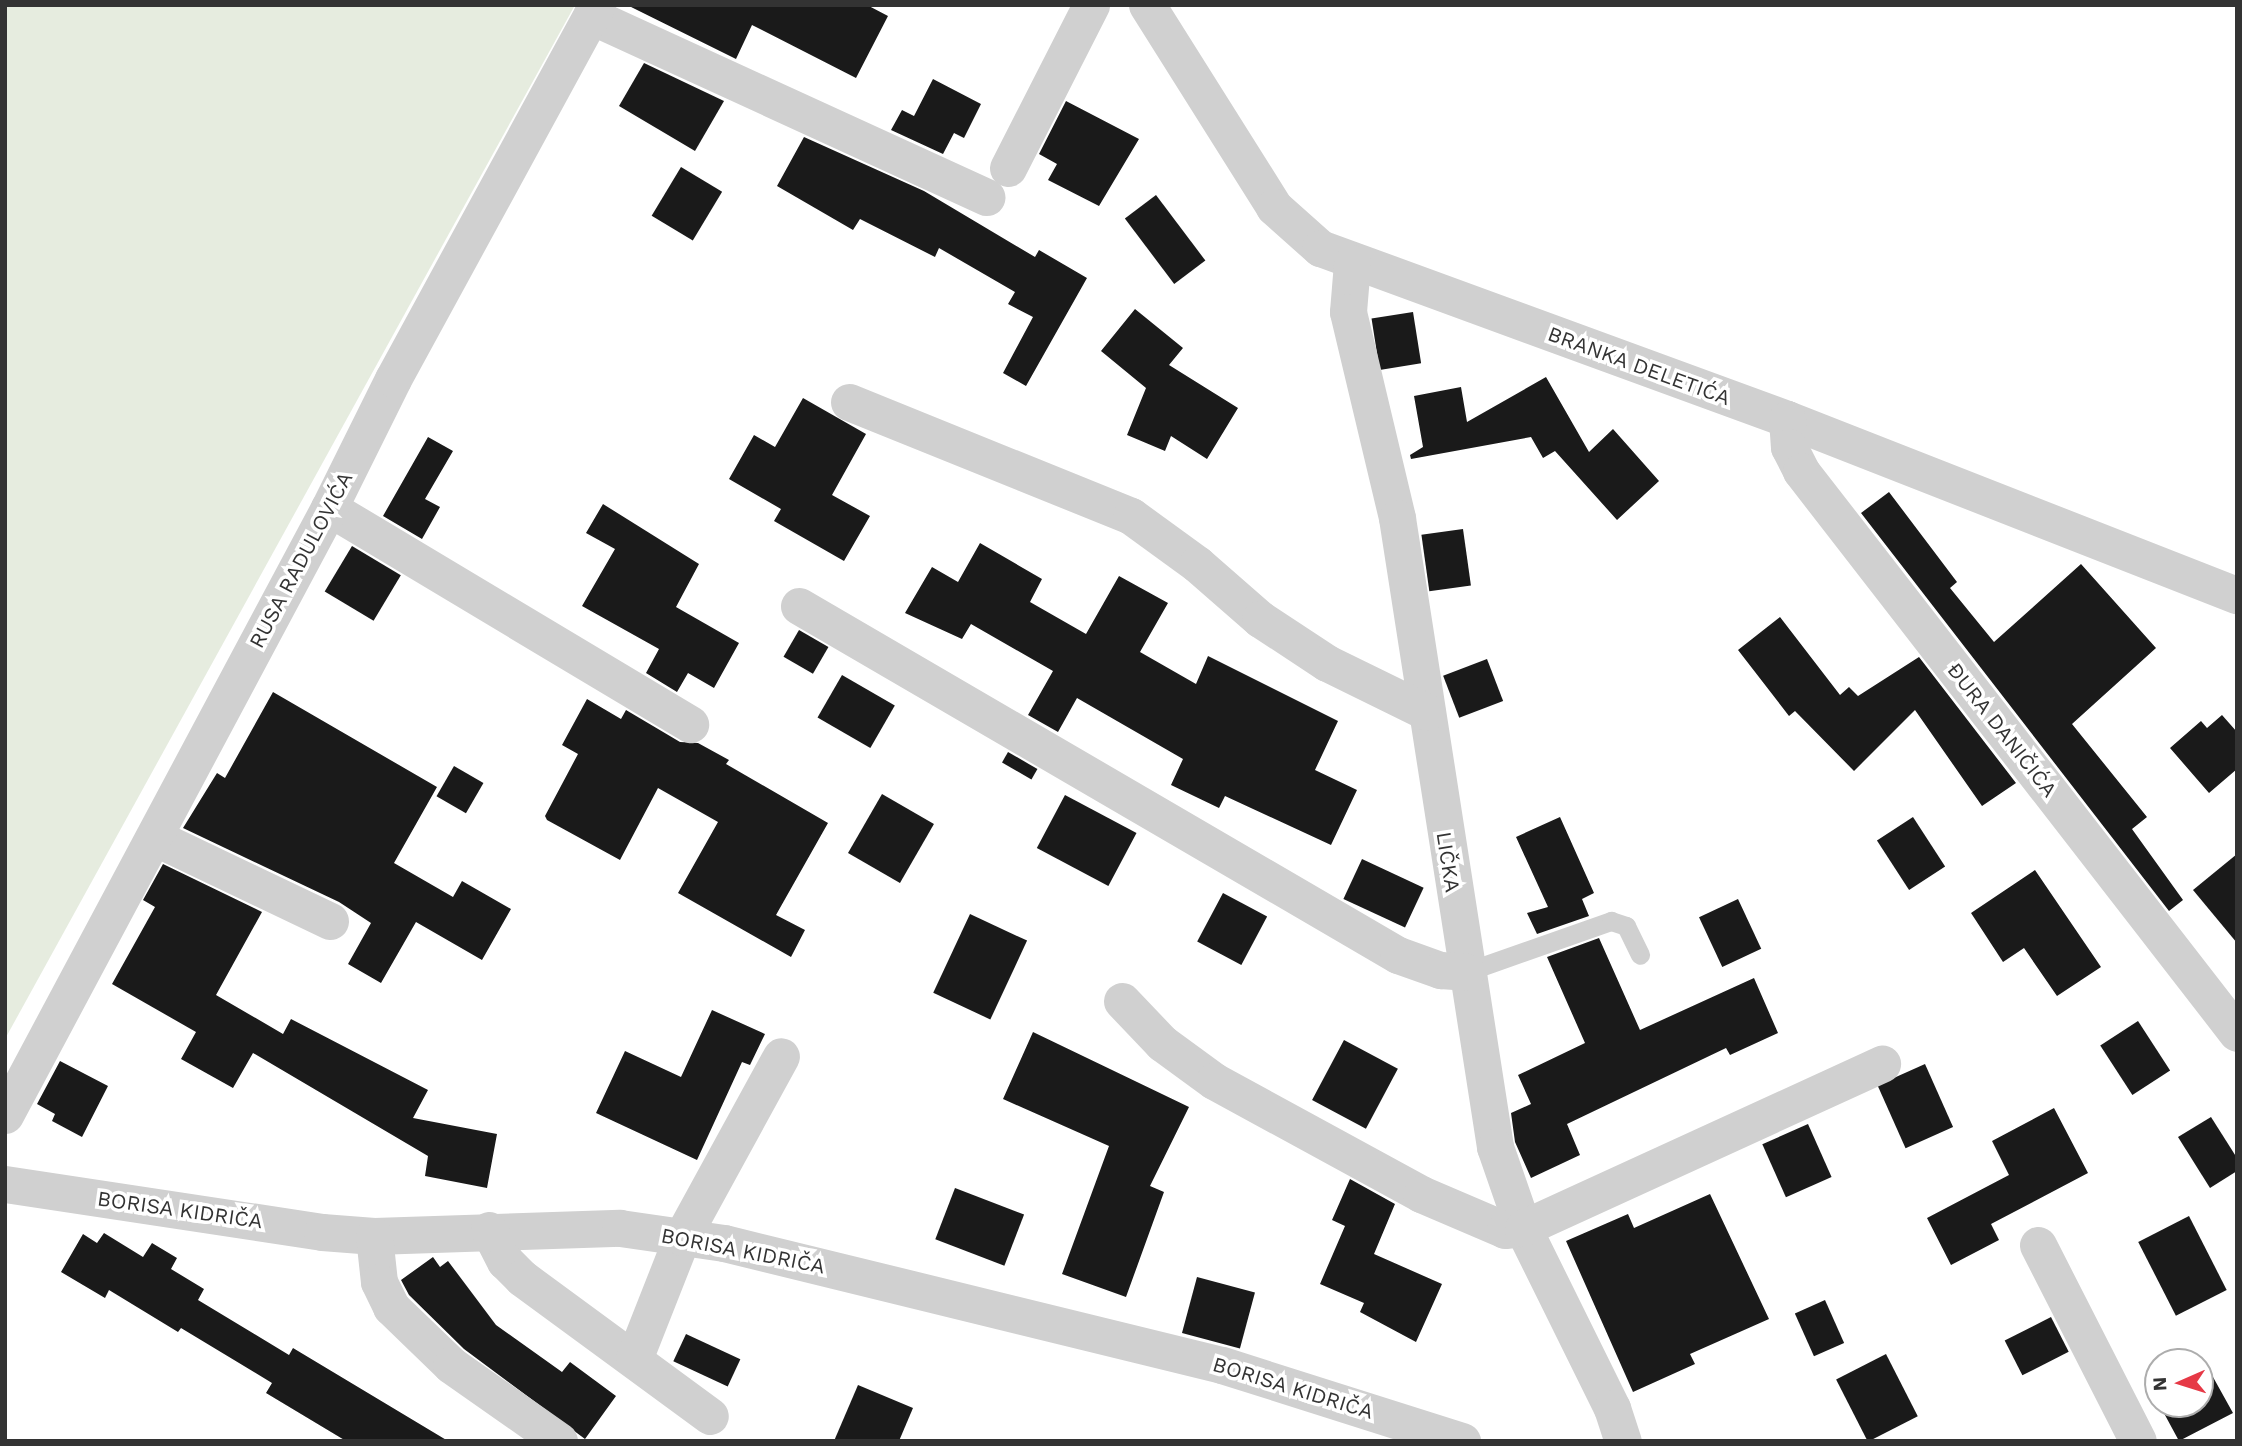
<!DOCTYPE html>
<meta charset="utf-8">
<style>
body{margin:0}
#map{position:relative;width:2242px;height:1446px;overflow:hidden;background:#fff;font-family:"Work Sans",sans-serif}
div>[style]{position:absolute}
.green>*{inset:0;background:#e6ecdf}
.building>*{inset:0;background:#1a1a1a;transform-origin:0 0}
.service>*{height:19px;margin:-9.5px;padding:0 9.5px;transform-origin:9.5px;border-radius:9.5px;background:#d0d0d0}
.minor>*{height:37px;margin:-18.5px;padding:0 18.5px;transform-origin:18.5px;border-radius:18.5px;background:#d0d0d0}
span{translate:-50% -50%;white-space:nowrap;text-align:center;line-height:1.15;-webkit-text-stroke:7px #fff;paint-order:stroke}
.street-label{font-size:21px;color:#333}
.frame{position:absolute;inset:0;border:7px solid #333;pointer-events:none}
.north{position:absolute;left:2144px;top:1348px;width:70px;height:70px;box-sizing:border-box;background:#fff;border:2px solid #adadad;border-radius:50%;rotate:267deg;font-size:19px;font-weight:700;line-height:28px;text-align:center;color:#333}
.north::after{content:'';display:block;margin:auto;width:24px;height:32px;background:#e63946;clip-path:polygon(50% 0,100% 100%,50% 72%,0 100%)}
</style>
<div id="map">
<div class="green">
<i style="clip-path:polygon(5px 5px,575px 5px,5px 1039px)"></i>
</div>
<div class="building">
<i style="clip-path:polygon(627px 5px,867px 5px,888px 16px,856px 78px,752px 25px,736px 59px)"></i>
<i style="clip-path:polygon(644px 63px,724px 101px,695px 151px,619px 106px)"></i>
<i style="clip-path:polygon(933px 79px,981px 104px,964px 138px,954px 133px,943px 154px,891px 130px,902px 110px,914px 116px)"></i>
<i style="clip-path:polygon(1066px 101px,1139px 139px,1099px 206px,1048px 180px,1057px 164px,1039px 154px)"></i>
<i style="clip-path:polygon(804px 137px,924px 191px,1035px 257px,1039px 250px,1087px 278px,1026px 386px,1003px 373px,1033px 317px,1008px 304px,1015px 292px,939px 248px,935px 257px,860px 219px,853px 230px,777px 186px)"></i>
<i style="left:681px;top:167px;width:48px;height:57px;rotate:31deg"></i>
<i style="left:1156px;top:195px;width:82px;height:39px;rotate:53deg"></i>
<i style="clip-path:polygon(1135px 309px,1183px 348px,1169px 365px,1238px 408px,1207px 459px,1171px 436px,1165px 451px,1127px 435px,1146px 388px,1101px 351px)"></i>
<i style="left:1413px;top:312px;width:52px;height:42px;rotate:81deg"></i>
<i style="clip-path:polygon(1546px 377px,1589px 452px,1613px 429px,1659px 481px,1617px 520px,1555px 451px,1543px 458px,1531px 437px,1411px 459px,1410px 455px,1423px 447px,1414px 396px,1461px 387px,1467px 422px)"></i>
<i style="clip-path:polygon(803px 398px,866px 434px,832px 495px,870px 516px,844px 561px,774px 521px,781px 509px,729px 479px,754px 435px,775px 447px)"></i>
<i style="clip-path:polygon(428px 437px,453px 451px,425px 499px,440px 507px,422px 539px,383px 516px)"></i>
<i style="clip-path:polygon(1889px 492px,1957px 582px,1950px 588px,1994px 642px,2081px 564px,2156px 648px,2072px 724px,2147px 817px,2132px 829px,2183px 900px,2169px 911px,1861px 513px)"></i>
<i style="clip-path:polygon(603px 504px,699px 564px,676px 607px,739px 643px,714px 688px,688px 673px,677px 692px,646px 673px,659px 649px,582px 606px,615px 549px,586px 533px)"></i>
<i style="left:1463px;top:529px;width:57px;height:42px;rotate:82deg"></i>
<i style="clip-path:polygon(980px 543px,1042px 579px,1030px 602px,1086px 634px,1119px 576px,1168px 603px,1140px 652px,1196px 684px,1208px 656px,1338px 721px,1315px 770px,1357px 790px,1331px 845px,1225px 796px,1219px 808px,1171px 785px,1183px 759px,1077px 698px,1058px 732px,1028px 715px,1053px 671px,971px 624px,962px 639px,905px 613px,932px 567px,958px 582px)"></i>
<i style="left:352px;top:546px;width:57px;height:53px;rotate:31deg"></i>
<i style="clip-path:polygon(1780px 617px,1840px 695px,1849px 687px,1858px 696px,1919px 657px,2016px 783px,1982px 806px,1915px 710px,1854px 771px,1795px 711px,1789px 716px,1738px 650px)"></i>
<i style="left:799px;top:630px;width:34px;height:31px;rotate:30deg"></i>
<i style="left:1487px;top:659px;width:45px;height:47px;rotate:69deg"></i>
<i style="left:842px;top:675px;width:61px;height:49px;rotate:30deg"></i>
<i style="clip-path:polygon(273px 692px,437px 787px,394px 863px,453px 897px,462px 881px,511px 909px,482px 960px,416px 922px,381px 983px,348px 964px,371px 923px,339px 902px,183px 828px,217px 773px,225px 778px)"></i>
<i style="clip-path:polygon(587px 699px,621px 719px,626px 710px,680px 742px,698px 743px,729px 760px,726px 764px,828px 823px,776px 915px,805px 930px,791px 957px,678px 893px,718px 822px,658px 788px,620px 860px,547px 820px,545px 816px,578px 754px,562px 745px)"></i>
<i style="clip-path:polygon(2222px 715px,2237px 732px,2237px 769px,2209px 793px,2170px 748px,2201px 721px,2207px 728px)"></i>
<i style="left:1008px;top:752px;width:34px;height:12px;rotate:30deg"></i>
<i style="left:454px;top:766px;width:34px;height:35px;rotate:30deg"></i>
<i style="left:882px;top:794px;width:60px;height:68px;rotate:30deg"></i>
<i style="left:1065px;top:795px;width:81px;height:60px;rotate:28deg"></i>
<i style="clip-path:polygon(1560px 817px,1594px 893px,1582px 899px,1589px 916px,1537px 934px,1527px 913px,1548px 907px,1516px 837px)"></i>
<i style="left:1913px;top:817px;width:59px;height:43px;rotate:57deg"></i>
<i style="clip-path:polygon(2237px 854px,2237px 943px,2193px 890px)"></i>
<i style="left:1362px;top:859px;width:68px;height:44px;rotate:25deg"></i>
<i style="clip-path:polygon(163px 864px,262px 912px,216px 995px,283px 1034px,291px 1019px,428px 1090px,413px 1118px,497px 1134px,487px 1188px,425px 1176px,428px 1156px,253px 1053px,233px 1088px,181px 1059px,196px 1032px,112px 984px,155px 907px,143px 900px)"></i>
<i style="clip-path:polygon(2035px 870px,2101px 967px,2057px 996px,2024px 948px,2003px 962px,1971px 913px)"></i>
<i style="left:1223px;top:893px;width:50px;height:55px;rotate:28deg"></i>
<i style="left:1738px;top:899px;width:55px;height:43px;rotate:65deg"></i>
<i style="left:970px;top:914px;width:63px;height:87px;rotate:25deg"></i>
<i style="clip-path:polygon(1599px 938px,1640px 1030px,1754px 978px,1778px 1033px,1730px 1055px,1726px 1048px,1567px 1124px,1580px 1155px,1531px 1178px,1515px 1142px,1511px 1113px,1531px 1104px,1518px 1075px,1585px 1043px,1547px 957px)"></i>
<i style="clip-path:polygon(712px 1010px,765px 1034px,750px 1065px,742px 1062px,697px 1160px,596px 1113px,625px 1051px,681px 1077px)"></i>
<i style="left:2138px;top:1021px;width:59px;height:45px;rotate:57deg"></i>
<i style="clip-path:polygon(1033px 1032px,1189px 1107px,1150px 1186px,1164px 1192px,1126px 1297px,1062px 1274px,1109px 1146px,1003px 1099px)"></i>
<i style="left:1344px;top:1040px;width:61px;height:68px;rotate:28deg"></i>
<i style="clip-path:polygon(60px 1061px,108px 1086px,82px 1137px,52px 1121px,55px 1114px,37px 1104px)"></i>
<i style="left:1925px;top:1064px;width:69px;height:52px;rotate:66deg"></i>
<i style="clip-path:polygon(2054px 1108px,2088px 1173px,1991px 1224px,1999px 1240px,1951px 1265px,1927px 1218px,2009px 1175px,1992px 1141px)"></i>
<i style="clip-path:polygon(2211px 1117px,2237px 1158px,2237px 1171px,2210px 1188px,2178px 1137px)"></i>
<i style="left:1808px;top:1124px;width:58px;height:50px;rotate:66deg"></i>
<i style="clip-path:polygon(1350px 1179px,1395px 1204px,1374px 1254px,1442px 1284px,1416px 1342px,1360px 1312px,1364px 1303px,1320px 1284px,1345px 1226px,1332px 1220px)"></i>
<i style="left:955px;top:1188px;width:74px;height:55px;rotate:21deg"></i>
<i style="clip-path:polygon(1710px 1194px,1769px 1319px,1690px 1354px,1695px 1364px,1633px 1392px,1566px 1241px,1628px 1214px,1634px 1228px)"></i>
<i style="left:2189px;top:1216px;width:83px;height:57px;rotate:63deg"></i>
<i style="clip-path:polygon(104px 1233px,143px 1257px,152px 1243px,177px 1258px,171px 1269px,204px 1289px,198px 1300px,289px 1355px,293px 1348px,448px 1441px,346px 1441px,266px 1393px,272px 1383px,181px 1328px,178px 1332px,109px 1290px,105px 1298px,61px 1272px,83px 1234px,97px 1243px)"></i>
<i style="clip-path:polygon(433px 1257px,440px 1267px,448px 1261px,496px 1325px,562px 1372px,570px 1362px,616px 1396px,585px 1439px,464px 1349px,409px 1295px,401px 1280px)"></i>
<i style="left:1197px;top:1277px;width:60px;height:58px;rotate:15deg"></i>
<i style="left:1825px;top:1300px;width:47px;height:33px;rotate:66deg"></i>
<i style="left:2051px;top:1317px;width:39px;height:52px;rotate:63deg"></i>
<i style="left:686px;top:1334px;width:60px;height:30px;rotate:25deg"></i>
<i style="left:1886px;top:1354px;width:70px;height:56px;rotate:63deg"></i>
<i style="clip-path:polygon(2203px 1359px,2233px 1413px,2179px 1441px,2159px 1404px,2200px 1404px,2198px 1362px)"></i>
<i style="clip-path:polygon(858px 1385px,913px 1408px,899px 1441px,834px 1441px)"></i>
</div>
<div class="service">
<i style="left:1466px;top:972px;width:154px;rotate:-19.4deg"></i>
<i style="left:1611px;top:921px;width:16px;rotate:18deg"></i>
<i style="left:1626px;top:926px;width:32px;rotate:64deg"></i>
</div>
<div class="minor">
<i style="left:1147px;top:5px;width:239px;rotate:57.8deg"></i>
<i style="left:1274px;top:207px;width:62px;rotate:41.7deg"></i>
<i style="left:1320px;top:248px;width:497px;rotate:20.1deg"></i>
<i style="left:1787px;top:419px;width:483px;rotate:21.4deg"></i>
<i style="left:591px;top:16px;width:435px;rotate:24.6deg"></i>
<i style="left:1008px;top:168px;width:183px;rotate:-63deg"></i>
<i style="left:1352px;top:263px;width:49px;rotate:94.7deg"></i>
<i style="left:1348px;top:312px;width:212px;rotate:76.6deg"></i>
<i style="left:1397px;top:518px;width:637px;rotate:81.14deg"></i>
<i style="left:1495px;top:1147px;width:86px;rotate:70.9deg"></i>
<i style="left:1523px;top:1228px;width:201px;rotate:63.7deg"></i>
<i style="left:1612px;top:1408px;width:35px;rotate:72deg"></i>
<i style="left:849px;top:402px;width:304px;rotate:22deg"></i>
<i style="left:1131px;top:516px;width:82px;rotate:36deg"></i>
<i style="left:1197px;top:564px;width:84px;rotate:41.1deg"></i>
<i style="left:1260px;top:619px;width:80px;rotate:33.3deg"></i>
<i style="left:1327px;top:663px;width:111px;rotate:26.1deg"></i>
<i style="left:1787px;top:419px;width:28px;rotate:86deg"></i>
<i style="left:1789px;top:447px;width:27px;rotate:63deg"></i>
<i style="left:1801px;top:471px;width:711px;rotate:52.2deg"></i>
<i style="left:329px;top:508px;width:421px;rotate:30.9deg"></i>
<i style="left:799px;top:606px;width:693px;rotate:30.23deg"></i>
<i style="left:1398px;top:955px;width:45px;rotate:19.7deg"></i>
<i style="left:1440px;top:970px;width:26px;rotate:4deg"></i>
<i style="left:154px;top:837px;width:195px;rotate:25.5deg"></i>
<i style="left:1122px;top:1001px;width:58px;rotate:46.4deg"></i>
<i style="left:1162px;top:1043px;width:64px;rotate:36.2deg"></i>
<i style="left:1214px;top:1081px;width:236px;rotate:28.6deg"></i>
<i style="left:1421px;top:1194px;width:91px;rotate:23.2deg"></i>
<i style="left:1505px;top:1230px;width:18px;rotate:-6deg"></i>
<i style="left:1523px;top:1228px;width:395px;rotate:-24.6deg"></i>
<i style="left:5px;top:1115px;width:688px;rotate:-61.91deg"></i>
<i style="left:329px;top:508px;width:144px;rotate:-63.6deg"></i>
<i style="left:393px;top:379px;width:426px;rotate:-61.4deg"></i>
<i style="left:5px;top:1184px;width:321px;rotate:8.6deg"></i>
<i style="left:322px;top:1232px;width:52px;rotate:4.4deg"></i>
<i style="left:374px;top:1236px;width:246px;rotate:-1.9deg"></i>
<i style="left:620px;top:1228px;width:105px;rotate:8.2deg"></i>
<i style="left:724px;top:1243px;width:513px;rotate:13.77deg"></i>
<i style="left:1222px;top:1365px;width:252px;rotate:17.6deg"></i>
<i style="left:489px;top:1230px;width:35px;rotate:63deg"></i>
<i style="left:505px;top:1261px;width:24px;rotate:45deg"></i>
<i style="left:522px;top:1278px;width:233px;rotate:36.3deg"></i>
<i style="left:374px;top:1236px;width:46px;rotate:83.8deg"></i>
<i style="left:379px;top:1282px;width:28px;rotate:64deg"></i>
<i style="left:391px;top:1307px;width:83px;rotate:44deg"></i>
<i style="left:451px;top:1365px;width:132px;rotate:35.1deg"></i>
<i style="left:2038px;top:1245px;width:220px;rotate:63deg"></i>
<i style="left:634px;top:1359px;width:131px;rotate:-68.5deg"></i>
<i style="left:682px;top:1237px;width:206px;rotate:-61.3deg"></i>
</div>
<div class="street-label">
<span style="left:1639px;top:366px;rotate:20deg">BRANKA DELETIĆA</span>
<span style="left:301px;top:560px;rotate:-62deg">RUSA RADULOVIĆA</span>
<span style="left:2002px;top:730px;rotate:52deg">ĐURA DANIČIĆA</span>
<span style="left:1448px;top:862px;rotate:81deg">LIČKA</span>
<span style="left:180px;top:1210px;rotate:8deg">BORISA KIDRIČA</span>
<span style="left:743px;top:1251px;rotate:11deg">BORISA KIDRIČA</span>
<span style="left:1293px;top:1388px;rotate:17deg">BORISA KIDRIČA</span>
</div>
<div class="frame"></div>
<div class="north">N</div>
</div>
